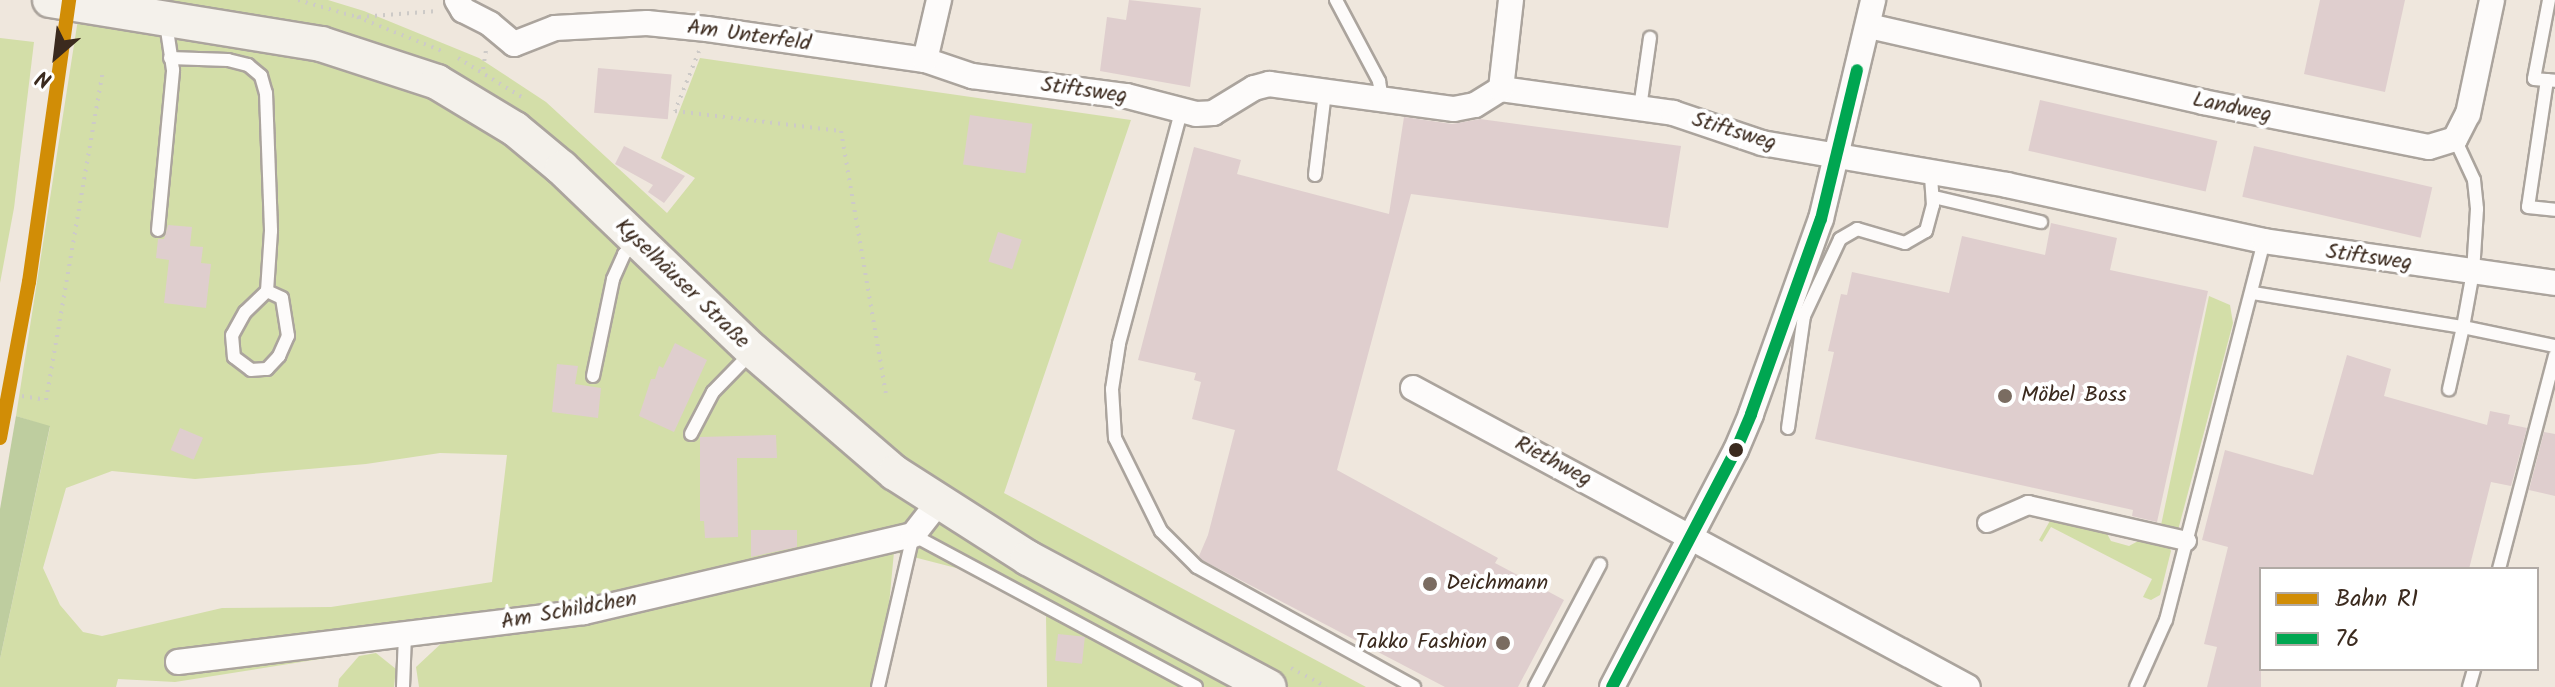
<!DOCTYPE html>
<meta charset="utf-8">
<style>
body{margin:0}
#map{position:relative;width:2555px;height:687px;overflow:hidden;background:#efe7dd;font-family:Kalam,sans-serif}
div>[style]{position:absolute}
.green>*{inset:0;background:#d3dea8}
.forest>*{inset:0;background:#becd9f}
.building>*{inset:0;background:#dfcece;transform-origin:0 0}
.path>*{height:4px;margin-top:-2px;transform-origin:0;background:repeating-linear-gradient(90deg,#cdcac7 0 2px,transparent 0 8px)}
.roads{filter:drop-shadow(2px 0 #aba49d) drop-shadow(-2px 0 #aba49d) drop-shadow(0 2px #aba49d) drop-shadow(0 -2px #aba49d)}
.service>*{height:12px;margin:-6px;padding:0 6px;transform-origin:6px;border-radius:6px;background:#fdfbfa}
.pedestrian>*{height:18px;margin:-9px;padding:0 9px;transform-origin:9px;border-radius:9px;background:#fdfbfa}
.minor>*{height:24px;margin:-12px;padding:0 12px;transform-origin:12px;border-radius:12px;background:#fdfbfa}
.secondary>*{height:34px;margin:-17px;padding:0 17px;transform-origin:17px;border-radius:17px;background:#f4f1eb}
.bus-1>*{height:12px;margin:-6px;padding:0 6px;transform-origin:6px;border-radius:6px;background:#00a651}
.rail-1>*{height:14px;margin:-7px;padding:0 7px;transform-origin:7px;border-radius:7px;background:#d18d06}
.dots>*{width:22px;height:22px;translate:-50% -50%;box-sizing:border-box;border:4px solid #fff;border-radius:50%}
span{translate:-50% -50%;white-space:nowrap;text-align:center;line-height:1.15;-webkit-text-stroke:8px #fff;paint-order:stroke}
.street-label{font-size:22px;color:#3b2a1e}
.poi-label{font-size:22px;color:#3b2a1e}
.left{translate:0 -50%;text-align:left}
.right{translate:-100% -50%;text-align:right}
.legend{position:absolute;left:2259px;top:567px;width:280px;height:104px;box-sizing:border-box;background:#fff;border:2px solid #b1aaa5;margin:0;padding:10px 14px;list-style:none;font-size:24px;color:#3b2a1e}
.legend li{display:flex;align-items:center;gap:16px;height:40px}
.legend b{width:40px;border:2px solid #b1aaa5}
.north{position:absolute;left:16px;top:16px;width:80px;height:80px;-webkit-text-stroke:6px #fff;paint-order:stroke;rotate:208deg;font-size:22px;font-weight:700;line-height:32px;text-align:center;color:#3b2a1e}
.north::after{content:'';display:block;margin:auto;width:28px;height:36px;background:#3b2a1e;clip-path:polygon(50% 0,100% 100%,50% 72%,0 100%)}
</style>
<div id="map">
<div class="green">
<i style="clip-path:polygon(evenodd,81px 0,328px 0,364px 11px,479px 58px,546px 102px,667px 213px,695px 178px,661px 158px,700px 58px,1131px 120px,1004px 493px,1366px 687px,1047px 687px,1046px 616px,964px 570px,894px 552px,885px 647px,871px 687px,419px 687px,416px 667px,446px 639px,175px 682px,118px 679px,116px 687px,0 687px,0 659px,50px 427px,16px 416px,81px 0,440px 453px,507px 455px,492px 582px,331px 607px,222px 608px,102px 636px,83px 632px,60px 605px,43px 568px,66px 488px,112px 471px,195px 479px,366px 464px,440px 453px)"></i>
<i style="clip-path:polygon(0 38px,34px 42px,14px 208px,0 283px)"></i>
<i style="clip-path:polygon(2209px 296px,2230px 305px,2233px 323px,2177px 534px,2160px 530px)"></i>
<i style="clip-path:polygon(2051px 519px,2105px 530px,2111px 541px,2129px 546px,2140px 540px,2169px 546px,2171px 551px,2160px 595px,2151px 600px,2143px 597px,2152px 579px,2051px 527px,2042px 542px,2039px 540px)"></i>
<i style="clip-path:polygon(376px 653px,396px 669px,394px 687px,338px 687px,339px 679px,359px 656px)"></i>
</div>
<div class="forest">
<i style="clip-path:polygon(16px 416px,50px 426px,0 659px,0 509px)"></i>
</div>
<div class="building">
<i style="clip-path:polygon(1129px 0,1201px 8px,1190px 87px,1100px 71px,1107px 17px,1126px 20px)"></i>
<i style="clip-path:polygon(2320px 0,2405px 0,2385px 92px,2304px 74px)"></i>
<i style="left:598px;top:68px;width:74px;height:45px;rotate:5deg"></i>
<i style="left:2040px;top:100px;width:182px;height:52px;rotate:13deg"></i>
<i style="left:970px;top:115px;width:63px;height:50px;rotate:8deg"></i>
<i style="clip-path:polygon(1404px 117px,1452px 124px,1480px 119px,1681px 146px,1668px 228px,1411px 194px,1337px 470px,1498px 558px,1495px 563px,1564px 600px,1518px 687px,1445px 687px,1202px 560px,1199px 556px,1208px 535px,1235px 430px,1192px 419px,1201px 382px,1194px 380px,1196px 373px,1138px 360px,1194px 147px,1241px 160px,1237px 174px,1389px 214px)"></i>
<i style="clip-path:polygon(624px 146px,685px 176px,664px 203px,648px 192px,653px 185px,615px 164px)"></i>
<i style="left:2254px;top:146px;width:183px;height:52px;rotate:13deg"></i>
<i style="clip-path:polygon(2051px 223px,2117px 238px,2110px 270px,2208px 291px,2157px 522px,2132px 516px,2133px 510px,1815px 439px,1834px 352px,1828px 351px,1841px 294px,1847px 295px,1852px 272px,1949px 293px,1962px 236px,2045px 255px)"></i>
<i style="clip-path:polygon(168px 225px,192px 227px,190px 246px,203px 247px,201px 263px,211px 264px,206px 308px,164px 303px,169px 260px,156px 258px,158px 239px,164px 239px)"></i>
<i style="left:998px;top:232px;width:25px;height:31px;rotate:18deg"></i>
<i style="clip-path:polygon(675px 343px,707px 360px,674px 432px,639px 416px,651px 379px,655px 379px,659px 366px,663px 368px)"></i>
<i style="clip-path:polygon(2347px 355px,2391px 369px,2384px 396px,2487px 425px,2490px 411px,2510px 415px,2508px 424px,2527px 428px,2511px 486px,2491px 482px,2469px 569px,2261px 569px,2261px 687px,2207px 687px,2217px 647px,2204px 644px,2228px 547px,2202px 540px,2225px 450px,2313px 475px)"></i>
<i style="clip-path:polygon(557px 364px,578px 366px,575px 384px,601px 388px,598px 418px,552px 412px)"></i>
<i style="left:180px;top:428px;width:25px;height:24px;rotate:23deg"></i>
<i style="clip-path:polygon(2544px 432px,2555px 434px,2555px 496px,2529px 490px)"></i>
<i style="clip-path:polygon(776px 435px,777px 458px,737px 458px,738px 537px,705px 538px,704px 521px,700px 521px,700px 437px)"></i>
<i style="clip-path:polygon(751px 530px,797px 530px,797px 547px,751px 557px)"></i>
<i style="left:1058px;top:634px;width:27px;height:27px;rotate:6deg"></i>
</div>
<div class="path">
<i style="left:298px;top:0;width:61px;rotate:16.1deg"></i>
<i style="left:357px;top:17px;width:92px;rotate:21.8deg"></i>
<i style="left:359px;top:17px;width:79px;rotate:-4.3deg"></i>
<i style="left:699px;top:51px;width:65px;rotate:111.8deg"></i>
<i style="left:675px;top:111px;width:167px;rotate:6.9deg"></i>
<i style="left:841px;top:131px;width:267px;rotate:80.3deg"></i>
<i style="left:458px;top:58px;width:79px;rotate:31.5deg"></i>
<i style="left:483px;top:69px;width:19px;rotate:-81deg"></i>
<i style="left:22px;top:396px;width:24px;rotate:9deg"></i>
<i style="left:46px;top:400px;width:334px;rotate:-80.2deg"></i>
<i style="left:1291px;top:668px;width:40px;rotate:28deg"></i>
</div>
<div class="roads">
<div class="service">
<i style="left:1336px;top:0;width:92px;rotate:62deg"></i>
<i style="left:1379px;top:81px;width:18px;rotate:81deg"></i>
<i style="left:2549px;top:0;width:80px;rotate:100.8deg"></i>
<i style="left:2534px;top:79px;width:21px;rotate:5deg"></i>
<i style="left:170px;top:58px;width:58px;rotate:2deg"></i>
<i style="left:228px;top:60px;width:21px;rotate:14deg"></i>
<i style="left:248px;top:65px;width:17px;rotate:40deg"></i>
<i style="left:261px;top:76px;width:18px;rotate:74deg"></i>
<i style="left:266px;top:93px;width:138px;rotate:87.9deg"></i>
<i style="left:271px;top:231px;width:60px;rotate:93.8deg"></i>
<i style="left:267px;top:291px;width:30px;rotate:136deg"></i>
<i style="left:245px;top:312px;width:26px;rotate:119deg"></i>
<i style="left:232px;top:335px;width:22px;rotate:85deg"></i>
<i style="left:234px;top:357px;width:21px;rotate:37deg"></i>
<i style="left:251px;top:370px;width:16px;rotate:-4deg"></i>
<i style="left:267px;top:369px;width:18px;rotate:-47deg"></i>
<i style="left:279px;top:356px;width:22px;rotate:-66deg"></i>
<i style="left:288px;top:336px;width:38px;rotate:-99deg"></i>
<i style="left:282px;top:298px;width:17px;rotate:-155deg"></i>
<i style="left:2547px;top:80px;width:128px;rotate:98.5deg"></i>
<i style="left:2528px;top:207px;width:27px;rotate:6deg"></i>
<i style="left:1640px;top:108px;width:71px;rotate:-81.9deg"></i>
<i style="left:1181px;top:112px;width:240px;rotate:105deg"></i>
<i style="left:1119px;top:344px;width:46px;rotate:98.8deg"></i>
<i style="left:1112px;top:389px;width:49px;rotate:86.5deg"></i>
<i style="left:1115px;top:438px;width:104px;rotate:63.7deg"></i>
<i style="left:1161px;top:531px;width:51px;rotate:45deg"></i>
<i style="left:1197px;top:567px;width:248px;rotate:28.9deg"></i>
<i style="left:2455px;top:139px;width:45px;rotate:65.1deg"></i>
<i style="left:2474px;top:180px;width:29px;rotate:84deg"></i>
<i style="left:2477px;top:209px;width:63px;rotate:93.6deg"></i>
<i style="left:2473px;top:272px;width:56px;rotate:100.3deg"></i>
<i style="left:2463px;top:327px;width:94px;rotate:11.7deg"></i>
<i style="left:1315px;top:175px;width:84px;rotate:-83.1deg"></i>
<i style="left:1934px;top:197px;width:110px;rotate:13.2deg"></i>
<i style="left:158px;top:230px;width:161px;rotate:-84.6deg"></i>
<i style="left:173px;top:70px;width:48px;rotate:-98.5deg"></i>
<i style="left:2253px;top:293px;width:213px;rotate:9.2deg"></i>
<i style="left:2463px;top:327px;width:64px;rotate:102.7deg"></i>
<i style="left:1804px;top:316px;width:85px;rotate:-64.9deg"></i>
<i style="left:1840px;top:239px;width:20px;rotate:-30deg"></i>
<i style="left:1857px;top:229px;width:50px;rotate:16.3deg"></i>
<i style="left:1905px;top:243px;width:24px;rotate:-30deg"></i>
<i style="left:1926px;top:231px;width:27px;rotate:-75deg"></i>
<i style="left:1933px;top:205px;width:32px;rotate:-94deg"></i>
<i style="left:593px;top:376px;width:99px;rotate:-78.3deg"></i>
<i style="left:613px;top:279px;width:27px;rotate:-66deg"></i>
<i style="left:624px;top:254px;width:18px;rotate:-45deg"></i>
<i style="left:1788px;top:428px;width:113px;rotate:-81.9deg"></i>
<i style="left:1804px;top:316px;width:8px;rotate:-157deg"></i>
<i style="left:691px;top:434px;width:47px;rotate:-62.4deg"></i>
<i style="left:713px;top:392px;width:57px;rotate:-45.7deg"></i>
<i style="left:2499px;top:569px;width:221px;rotate:-75.3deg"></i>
<i style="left:403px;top:687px;width:51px;rotate:-87.8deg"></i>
<i style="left:878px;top:687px;width:156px;rotate:-77deg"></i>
<i style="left:913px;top:535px;width:321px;rotate:28.2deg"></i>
<i style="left:1535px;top:687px;width:139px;rotate:-62.1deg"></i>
<i style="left:2136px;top:687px;width:73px;rotate:-65.9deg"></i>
<i style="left:2166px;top:620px;width:391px;rotate:-75.5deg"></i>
<i style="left:2469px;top:687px;width:19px;rotate:-74deg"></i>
</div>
<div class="pedestrian">
<i style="left:1987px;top:523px;width:45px;rotate:-23.7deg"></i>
<i style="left:2028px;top:505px;width:163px;rotate:12.8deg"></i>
</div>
<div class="minor">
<i style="left:457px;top:0;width:12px;rotate:59deg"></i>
<i style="left:463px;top:10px;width:30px;rotate:27deg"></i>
<i style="left:490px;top:24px;width:31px;rotate:40deg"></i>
<i style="left:514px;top:44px;width:44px;rotate:-21.3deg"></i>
<i style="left:555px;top:28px;width:92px;rotate:-3.1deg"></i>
<i style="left:647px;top:23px;width:60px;rotate:5.7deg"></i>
<i style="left:707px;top:29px;width:220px;rotate:8.1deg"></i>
<i style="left:925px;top:60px;width:50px;rotate:18.8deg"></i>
<i style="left:972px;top:76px;width:156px;rotate:7.4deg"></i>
<i style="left:1127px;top:96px;width:71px;rotate:14.6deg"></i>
<i style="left:1196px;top:114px;width:17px;rotate:-3deg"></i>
<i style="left:1213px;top:113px;width:48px;rotate:-31.4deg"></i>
<i style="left:1254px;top:88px;width:16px;rotate:-15deg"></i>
<i style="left:1269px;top:84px;width:187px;rotate:7.7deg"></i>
<i style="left:1454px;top:109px;width:21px;rotate:-11deg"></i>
<i style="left:1475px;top:105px;width:31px;rotate:-32deg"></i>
<i style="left:1501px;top:89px;width:174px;rotate:7.9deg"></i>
<i style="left:1673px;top:113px;width:94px;rotate:18.6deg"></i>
<i style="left:1762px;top:143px;width:249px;rotate:9.7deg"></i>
<i style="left:2007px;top:185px;width:263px;rotate:12.3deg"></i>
<i style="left:2264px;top:241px;width:294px;rotate:8.2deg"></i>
<i style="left:1869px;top:26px;width:343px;rotate:12.8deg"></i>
<i style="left:2203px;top:102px;width:230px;rotate:11.3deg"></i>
<i style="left:2429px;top:147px;width:27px;rotate:-17deg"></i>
<i style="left:2455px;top:139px;width:28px;rotate:-63deg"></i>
<i style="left:2468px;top:114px;width:116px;rotate:-78.1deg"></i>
<i style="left:925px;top:60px;width:62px;rotate:-76.9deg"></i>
<i style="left:1501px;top:89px;width:90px;rotate:-83.6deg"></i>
<i style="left:1413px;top:388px;width:630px;rotate:28.31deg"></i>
<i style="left:178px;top:662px;width:409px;rotate:-7deg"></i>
<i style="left:584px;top:612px;width:338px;rotate:-13.2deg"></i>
<i style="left:913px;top:535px;width:41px;rotate:-52deg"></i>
<i style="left:1612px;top:687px;width:267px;rotate:-62.4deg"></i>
<i style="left:1736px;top:450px;width:39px;rotate:-67deg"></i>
<i style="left:1751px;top:414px;width:207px;rotate:-70.3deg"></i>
<i style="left:1821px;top:219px;width:225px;rotate:-76.6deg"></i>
</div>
<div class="secondary">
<i style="left:50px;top:0;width:275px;rotate:9.2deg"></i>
<i style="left:321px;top:44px;width:122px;rotate:18.1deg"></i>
<i style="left:437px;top:82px;width:91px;rotate:31.1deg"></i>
<i style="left:515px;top:129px;width:61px;rotate:39.7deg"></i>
<i style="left:562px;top:168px;width:265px;rotate:43.8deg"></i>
<i style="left:753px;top:351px;width:187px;rotate:40.7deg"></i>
<i style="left:895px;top:473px;width:158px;rotate:32.6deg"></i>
<i style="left:1028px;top:558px;width:273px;rotate:28.2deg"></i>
</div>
</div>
<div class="bus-1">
<i style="left:1612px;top:687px;width:267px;rotate:-62.4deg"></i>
<i style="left:1736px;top:450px;width:39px;rotate:-67deg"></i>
<i style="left:1751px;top:414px;width:207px;rotate:-70.3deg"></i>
<i style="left:1821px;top:219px;width:153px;rotate:-76.4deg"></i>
</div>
<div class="rail-1">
<i style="left:0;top:438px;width:159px;rotate:-79.5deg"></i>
<i style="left:29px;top:282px;width:285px;rotate:-81.9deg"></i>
</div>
<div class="dots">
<i style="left:2005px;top:396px;background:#7a6c61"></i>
<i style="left:1736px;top:450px;background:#3b2a1e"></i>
<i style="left:1430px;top:584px;background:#7a6c61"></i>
<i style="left:1503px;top:643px;background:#7a6c61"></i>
</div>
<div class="street-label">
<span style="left:749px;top:36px;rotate:8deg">Am Unterfeld</span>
<span style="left:1084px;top:91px;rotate:8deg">Stiftsweg</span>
<span style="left:2232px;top:108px;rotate:12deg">Landweg</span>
<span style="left:1734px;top:132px;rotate:17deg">Stiftsweg</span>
<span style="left:2369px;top:258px;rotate:8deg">Stiftsweg</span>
<span style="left:682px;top:284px;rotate:44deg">Kyselhäuser Straße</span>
<span style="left:1553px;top:462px;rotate:28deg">Riethweg</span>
<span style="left:569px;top:611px;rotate:-10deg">Am Schildchen</span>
</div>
<div class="poi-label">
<span class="left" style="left:2021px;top:396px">Möbel Boss</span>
<span class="left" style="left:1446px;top:584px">Deichmann</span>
<span class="right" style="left:1487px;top:643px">Takko Fashion</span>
</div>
<ul class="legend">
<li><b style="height:10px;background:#d18d06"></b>Bahn R1</li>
<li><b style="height:10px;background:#00a651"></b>76</li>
</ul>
<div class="north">N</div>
</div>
